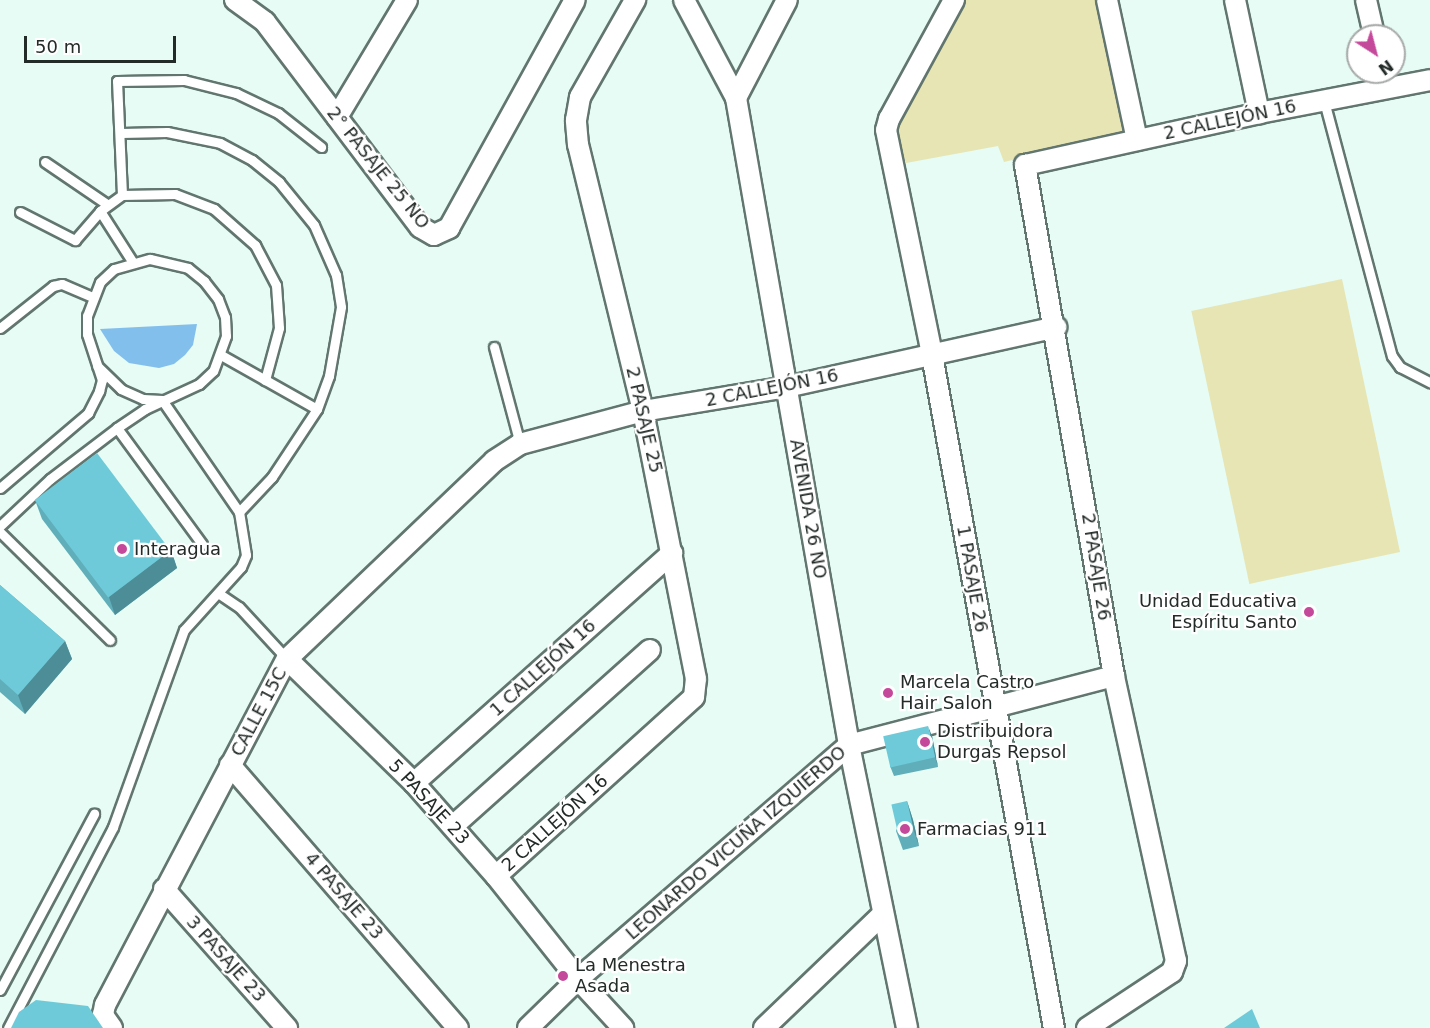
<!DOCTYPE html>
<meta charset="utf-8">
<style>
body{margin:0}
#map{position:relative;width:1430px;height:1028px;overflow:hidden;background:#e6fcf5;font-family:"DejaVu Sans",sans-serif}
div>[style]{position:absolute}
.green>*{inset:0;background:#e6e5b3;transform-origin:0 0}
.water>*{inset:0;background:#83bfec}
.roads{filter:drop-shadow(2px 0 #62766f) drop-shadow(-2px 0 #62766f) drop-shadow(0 2px #62766f) drop-shadow(0 -2px #62766f)}
.lane>*{height:9px;margin:-4.5px;padding:0 4.5px;transform-origin:4.5px;border-radius:4.5px;background:#fff}
.street>*{height:20px;margin:-10px;padding:0 10px;transform-origin:10px;border-radius:10px;background:#fff}
.wall>*{inset:0;background:#5faeba}
.shaded-wall>*{inset:0;background:#4d8d97}
.building>*{inset:0;background:#6ecad8;transform-origin:0 0}
.dots>*{width:16px;height:16px;translate:-50% -50%;box-sizing:border-box;border:3px solid #fff;border-radius:50%}
span{translate:-50% -50%;white-space:nowrap;text-align:center;line-height:1.15;-webkit-text-stroke:4.5px #fff;paint-order:stroke}
.street-label{font-size:18px;color:#232b29}
.poi-label{font-size:18px;color:#232b29}
.left{translate:0 -50%;text-align:left}
.right{translate:-100% -50%;text-align:right}
.north{position:absolute;left:1346px;top:24px;width:60px;height:60px;box-sizing:border-box;background:#fff;border:2px solid #a7aaa9;border-radius:50%;rotate:144deg;font-size:16px;font-weight:700;line-height:24px;text-align:center;color:#232b29}
.north::after{content:'';display:block;margin:auto;width:21px;height:27px;background:#c5499a;clip-path:polygon(50% 0,100% 100%,50% 72%,0 100%)}
.scale{position:absolute;left:24px;top:36px;width:152px;height:27px;box-sizing:border-box;border:3px solid #232b29;border-top:0;padding-left:8px;font-size:18px;line-height:21px;white-space:nowrap;color:#232b29;-webkit-text-stroke:4px #fff;paint-order:stroke}
</style>
<div id="map">
<div class="green">
<i style="clip-path:polygon(965px 0,1096px 0,1128px 132px,1004px 162px,998px 146px,906px 163px,895px 133px)"></i>
<i style="left:1342px;top:279px;width:279px;height:154px;rotate:78deg"></i>
</div>
<div class="water">
<i style="clip-path:polygon(197px 324px,193px 345px,185px 355px,174px 364px,159px 368px,129px 363px,114px 351px,100px 329px)"></i>
</div>
<div class="roads">
<div class="lane">
<i style="left:1324px;top:101px;width:264px;rotate:75.1deg"></i>
<i style="left:1392px;top:356px;width:14px;rotate:54deg"></i>
<i style="left:1400px;top:367px;width:34px;rotate:27deg"></i>
<i style="left:121px;top:133px;width:46px;rotate:-1.2deg"></i>
<i style="left:167px;top:132px;width:54px;rotate:11.7deg"></i>
<i style="left:220px;top:143px;width:36px;rotate:28deg"></i>
<i style="left:252px;top:160px;width:35px;rotate:39deg"></i>
<i style="left:279px;top:182px;width:55px;rotate:50.9deg"></i>
<i style="left:314px;top:225px;width:55px;rotate:66.3deg"></i>
<i style="left:336px;top:275px;width:32px;rotate:81deg"></i>
<i style="left:341px;top:307px;width:70px;rotate:99.9deg"></i>
<i style="left:329px;top:376px;width:35px;rotate:110deg"></i>
<i style="left:317px;top:409px;width:82px;rotate:123.5deg"></i>
<i style="left:272px;top:477px;width:48px;rotate:133.3deg"></i>
<i style="left:45px;top:162px;width:76px;rotate:34.3deg"></i>
<i style="left:122px;top:195px;width:114px;rotate:-92.5deg"></i>
<i style="left:117px;top:81px;width:67px;rotate:-0.9deg"></i>
<i style="left:184px;top:80px;width:54px;rotate:14deg"></i>
<i style="left:236px;top:93px;width:47px;rotate:25.5deg"></i>
<i style="left:278px;top:113px;width:55px;rotate:38.3deg"></i>
<i style="left:100px;top:211px;width:59px;rotate:57.4deg"></i>
<i style="left:20px;top:212px;width:62px;rotate:27deg"></i>
<i style="left:75px;top:240px;width:38px;rotate:-49deg"></i>
<i style="left:100px;top:211px;width:27px;rotate:-36deg"></i>
<i style="left:122px;top:195px;width:53px;rotate:-1.1deg"></i>
<i style="left:175px;top:194px;width:42px;rotate:21deg"></i>
<i style="left:214px;top:209px;width:55px;rotate:41.3deg"></i>
<i style="left:255px;top:245px;width:45px;rotate:62.3deg"></i>
<i style="left:276px;top:285px;width:43px;rotate:86deg"></i>
<i style="left:279px;top:328px;width:54px;rotate:105.1deg"></i>
<i style="left:0;top:328px;width:68px;rotate:-38.4deg"></i>
<i style="left:53px;top:286px;width:9px;rotate:-13deg"></i>
<i style="left:62px;top:284px;width:34px;rotate:23deg"></i>
<i style="left:494px;top:347px;width:100px;rotate:75deg"></i>
<i style="left:221px;top:355px;width:110px;rotate:29.4deg"></i>
<i style="left:117px;top:428px;width:144px;rotate:53.8deg"></i>
<i style="left:0;top:488px;width:116px;rotate:-40.4deg"></i>
<i style="left:88px;top:413px;width:25px;rotate:-63deg"></i>
<i style="left:99px;top:391px;width:11px;rotate:-75deg"></i>
<i style="left:102px;top:380px;width:48px;rotate:-108.1deg"></i>
<i style="left:87px;top:334px;width:18px;rotate:-90deg"></i>
<i style="left:87px;top:316px;width:36px;rotate:-69deg"></i>
<i style="left:100px;top:282px;width:19px;rotate:-43deg"></i>
<i style="left:114px;top:269px;width:37px;rotate:-16deg"></i>
<i style="left:150px;top:259px;width:39px;rotate:13deg"></i>
<i style="left:188px;top:268px;width:21px;rotate:39deg"></i>
<i style="left:204px;top:281px;width:23px;rotate:52deg"></i>
<i style="left:218px;top:299px;width:19px;rotate:69deg"></i>
<i style="left:225px;top:317px;width:19px;rotate:87deg"></i>
<i style="left:226px;top:336px;width:37px;rotate:110deg"></i>
<i style="left:213px;top:371px;width:19px;rotate:137deg"></i>
<i style="left:199px;top:384px;width:60px;rotate:155.2deg"></i>
<i style="left:145px;top:409px;width:34px;rotate:146deg"></i>
<i style="left:117px;top:428px;width:84px;rotate:142.7deg"></i>
<i style="left:50px;top:479px;width:69px;rotate:136.8deg"></i>
<i style="left:0;top:532px;width:154px;rotate:44.5deg"></i>
<i style="left:218px;top:593px;width:25px;rotate:34deg"></i>
<i style="left:239px;top:607px;width:71px;rotate:47.3deg"></i>
<i style="left:0;top:990px;width:200px;rotate:-61.9deg"></i>
<i style="left:8px;top:1028px;width:227px;rotate:-62.4deg"></i>
<i style="left:113px;top:827px;width:209px;rotate:-70.2deg"></i>
<i style="left:184px;top:630px;width:85px;rotate:-47.9deg"></i>
<i style="left:241px;top:567px;width:13px;rotate:-67deg"></i>
<i style="left:246px;top:555px;width:44px;rotate:-99.2deg"></i>
<i style="left:239px;top:512px;width:136px;rotate:-124.5deg"></i>
<i style="left:162px;top:400px;width:19px;rotate:-177deg"></i>
<i style="left:143px;top:399px;width:24px;rotate:-156deg"></i>
<i style="left:121px;top:389px;width:33px;rotate:-136deg"></i>
</div>
<div class="street">
<i style="left:235px;top:0;width:37px;rotate:36deg"></i>
<i style="left:265px;top:22px;width:257px;rotate:52.9deg"></i>
<i style="left:420px;top:227px;width:16px;rotate:30deg"></i>
<i style="left:434px;top:235px;width:17px;rotate:-25deg"></i>
<i style="left:449px;top:228px;width:260px;rotate:-61.1deg"></i>
<i style="left:684px;top:0;width:111px;rotate:62deg"></i>
<i style="left:736px;top:98px;width:657px;rotate:80.09deg"></i>
<i style="left:849px;top:745px;width:289px;rotate:78.4deg"></i>
<i style="left:954px;top:0;width:136px;rotate:118.6deg"></i>
<i style="left:889px;top:119px;width:11px;rotate:105deg"></i>
<i style="left:886px;top:130px;width:230px;rotate:78.4deg"></i>
<i style="left:932px;top:355px;width:684px;rotate:79.73deg"></i>
<i style="left:1107px;top:0;width:143px;rotate:77.9deg"></i>
<i style="left:1235px;top:0;width:116px;rotate:78deg"></i>
<i style="left:1366px;top:0;width:37px;rotate:77deg"></i>
<i style="left:736px;top:98px;width:110px;rotate:-62.5deg"></i>
<i style="left:337px;top:117px;width:136px;rotate:-59.1deg"></i>
<i style="left:287px;top:659px;width:177px;rotate:44.3deg"></i>
<i style="left:414px;top:783px;width:124px;rotate:48.6deg"></i>
<i style="left:496px;top:876px;width:132px;rotate:51.5deg"></i>
<i style="left:578px;top:979px;width:67px;rotate:47.4deg"></i>
<i style="left:230px;top:765px;width:348px;rotate:49.1deg"></i>
<i style="left:414px;top:783px;width:346px;rotate:-41.7deg"></i>
<i style="left:453px;top:826px;width:264px;rotate:-41.8deg"></i>
<i style="left:496px;top:876px;width:267px;rotate:-42.1deg"></i>
<i style="left:694px;top:697px;width:18px;rotate:-84deg"></i>
<i style="left:696px;top:679px;width:273px;rotate:-101.2deg"></i>
<i style="left:643px;top:411px;width:274px;rotate:-103.7deg"></i>
<i style="left:578px;top:145px;width:25px;rotate:-95deg"></i>
<i style="left:576px;top:120px;width:23px;rotate:-80deg"></i>
<i style="left:580px;top:97px;width:112px;rotate:-60.4deg"></i>
<i style="left:164px;top:889px;width:186px;rotate:48.5deg"></i>
<i style="left:112px;top:1028px;width:16px;rotate:-125deg"></i>
<i style="left:103px;top:1015px;width:10px;rotate:-79deg"></i>
<i style="left:105px;top:1005px;width:391px;rotate:-62.3deg"></i>
<i style="left:287px;top:659px;width:286px;rotate:-43.7deg"></i>
<i style="left:494px;top:461px;width:31px;rotate:-33deg"></i>
<i style="left:520px;top:444px;width:127px;rotate:-15deg"></i>
<i style="left:643px;top:411px;width:145px;rotate:-9.5deg"></i>
<i style="left:786px;top:387px;width:277px;rotate:-12.5deg"></i>
<i style="left:528px;top:1028px;width:70px;rotate:-44.4deg"></i>
<i style="left:578px;top:979px;width:358px;rotate:-40.8deg"></i>
<i style="left:849px;top:745px;width:274px;rotate:-14.6deg"></i>
<i style="left:764px;top:1028px;width:163px;rotate:-43.8deg"></i>
<i style="left:1087px;top:1028px;width:102px;rotate:-33.4deg"></i>
<i style="left:1172px;top:972px;width:12px;rotate:-70deg"></i>
<i style="left:1176px;top:961px;width:292px;rotate:-102.3deg"></i>
<i style="left:1114px;top:676px;width:519px;rotate:-99.88deg"></i>
<i style="left:1025px;top:165px;width:240px;rotate:-12.5deg"></i>
<i style="left:1259px;top:113px;width:174px;rotate:-10.9deg"></i>
</div>
</div>
<div class="wall">
<i style="clip-path:polygon(35px 500px,171px 550px,177px 568px,115px 615px,42px 519px)"></i>
<i style="clip-path:polygon(0 585px,65px 641px,72px 659px,25px 714px,0 692px)"></i>
<i style="clip-path:polygon(932px 736px,938px 767px,894px 776px,890px 766px)"></i>
<i style="clip-path:polygon(907px 801px,913px 820px,919px 846px,903px 850px,896px 831px)"></i>
</div>
<div class="shaded-wall">
<i style="clip-path:polygon(171px 550px,177px 568px,115px 615px,109px 597px)"></i>
<i style="clip-path:polygon(65px 641px,72px 659px,25px 714px,18px 695px)"></i>
<i style="clip-path:polygon(928px 726px,932px 736px,938px 767px,935px 757px)"></i>
<i style="clip-path:polygon(907px 801px,913px 820px,919px 846px,913px 828px)"></i>
</div>
<div class="building">
<i style="left:97px;top:453px;width:122px;height:78px;rotate:53deg"></i>
<i style="clip-path:polygon(0 585px,65px 641px,18px 695px,0 679px)"></i>
<i style="left:928px;top:726px;width:32px;height:46px;rotate:77deg"></i>
<i style="left:907px;top:801px;width:28px;height:16px;rotate:77deg"></i>
<i style="clip-path:polygon(36px 1000px,88px 1006px,103px 1028px,11px 1028px,19px 1012px)"></i>
<i style="clip-path:polygon(1252px 1009px,1260px 1028px,1224px 1028px)"></i>
</div>
<div class="dots">
<i style="left:122px;top:549px;background:#c5499a"></i>
<i style="left:1309px;top:612px;background:#c5499a"></i>
<i style="left:888px;top:693px;background:#c5499a"></i>
<i style="left:925px;top:742px;background:#c5499a"></i>
<i style="left:905px;top:829px;background:#c5499a"></i>
<i style="left:563px;top:976px;background:#c5499a"></i>
</div>
<div class="street-label">
<span style="left:1230px;top:120px;rotate:-12deg">2 CALLEJÓN 16</span>
<span style="left:378px;top:168px;rotate:51deg">2° PASAJE 25 NO</span>
<span style="left:772px;top:388px;rotate:-11deg">2 CALLEJÓN 16</span>
<span style="left:644px;top:420px;rotate:77deg">2 PASAJE 25</span>
<span style="left:808px;top:509px;rotate:80deg">AVENIDA 26 NO</span>
<span style="left:1096px;top:567px;rotate:81deg">2 PASAJE 26</span>
<span style="left:972px;top:579px;rotate:80deg">1 PASAJE 26</span>
<span style="left:543px;top:668px;rotate:-42deg">1 CALLEJÓN 16</span>
<span style="left:259px;top:712px;rotate:-62deg">CALLE 15C</span>
<span style="left:429px;top:802px;rotate:47deg">5 PASAJE 23</span>
<span style="left:555px;top:823px;rotate:-42deg">2 CALLEJÓN 16</span>
<span style="left:736px;top:843px;rotate:-41deg">LEONARDO VICUÑA IZQUIERDO</span>
<span style="left:344px;top:896px;rotate:49deg">4 PASAJE 23</span>
<span style="left:226px;top:959px;rotate:48deg">3 PASAJE 23</span>
</div>
<div class="poi-label">
<span class="left" style="left:134px;top:549px">Interagua</span>
<span class="right" style="left:1297px;top:612px">Unidad Educativa<br>Espíritu Santo</span>
<span class="left" style="left:900px;top:693px">Marcela Castro<br>Hair Salon</span>
<span class="left" style="left:937px;top:742px">Distribuidora<br>Durgas Repsol</span>
<span class="left" style="left:917px;top:829px">Farmacias 911</span>
<span class="left" style="left:575px;top:976px">La Menestra<br>Asada</span>
</div>
<div class="north">N</div>
<div class="scale">50 m</div>
</div>
